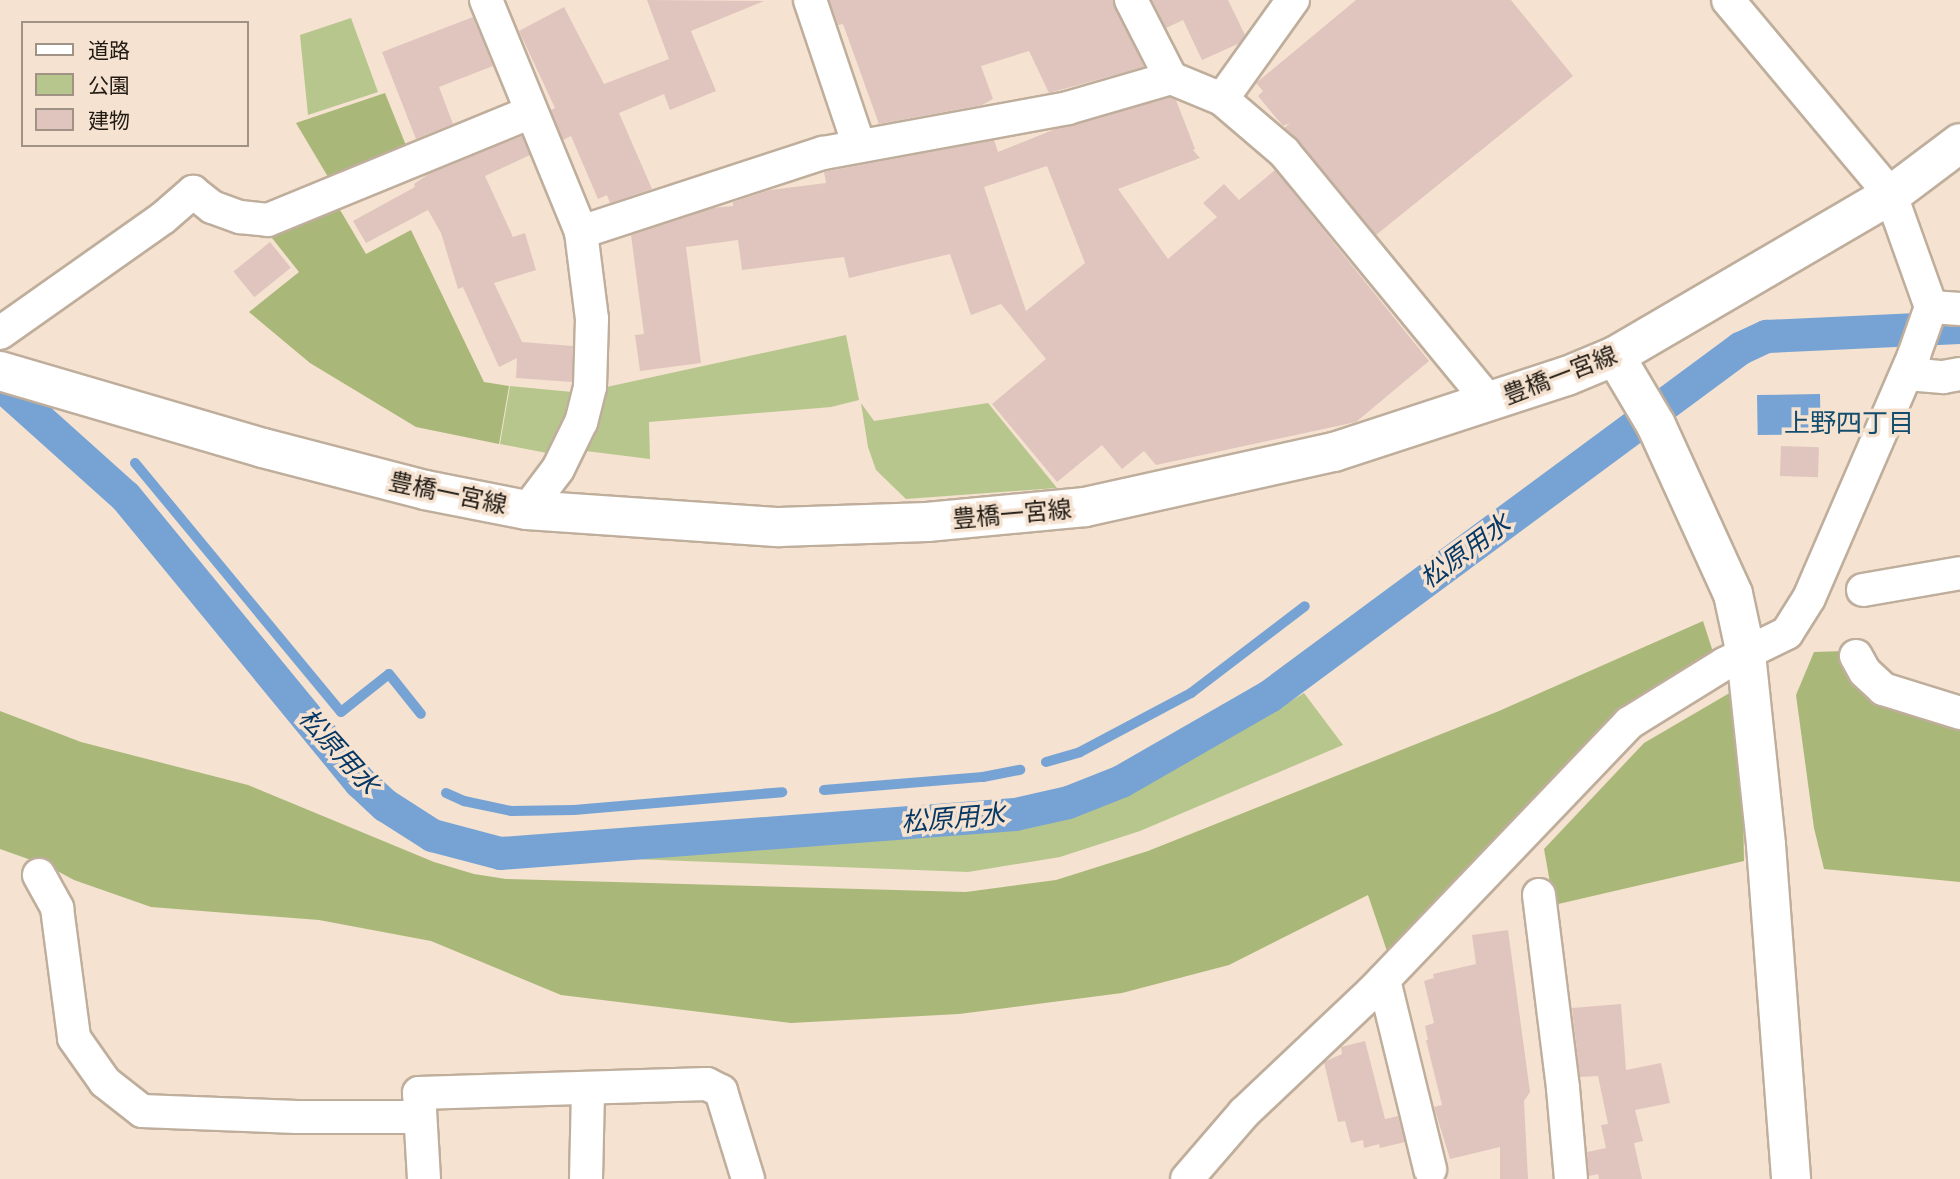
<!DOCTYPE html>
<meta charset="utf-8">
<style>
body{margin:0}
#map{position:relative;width:1960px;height:1179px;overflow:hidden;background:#f5e2d0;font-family:"Archivo Narrow","Noto Sans JP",sans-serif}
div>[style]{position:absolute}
.green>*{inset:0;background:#b7c68c}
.forest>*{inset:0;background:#a9b879}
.water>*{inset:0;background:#76a3d4;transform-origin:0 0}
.stream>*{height:10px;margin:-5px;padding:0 5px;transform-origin:5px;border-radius:5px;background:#76a3d4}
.canal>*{height:33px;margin:-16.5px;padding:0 16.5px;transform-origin:16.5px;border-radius:16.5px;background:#76a3d4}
.building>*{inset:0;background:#e0c5bf;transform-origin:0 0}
.roads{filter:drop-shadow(2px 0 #bfae9c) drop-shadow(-2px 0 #bfae9c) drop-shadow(0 2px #bfae9c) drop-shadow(0 -2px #bfae9c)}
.minor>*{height:32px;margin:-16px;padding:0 16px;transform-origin:16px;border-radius:16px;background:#fff}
.tertiary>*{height:38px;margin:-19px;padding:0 19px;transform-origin:19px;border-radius:19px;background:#fff}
.secondary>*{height:38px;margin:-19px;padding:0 19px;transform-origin:19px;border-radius:19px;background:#fff}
span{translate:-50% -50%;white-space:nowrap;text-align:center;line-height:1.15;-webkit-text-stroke:7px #f5e2d0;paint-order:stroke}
.street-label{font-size:24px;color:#211b14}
.neighbourhood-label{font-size:26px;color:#134d6e}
.water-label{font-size:26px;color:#063865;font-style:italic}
.legend{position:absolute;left:21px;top:21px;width:228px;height:126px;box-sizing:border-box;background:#f5e2d0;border:2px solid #a09285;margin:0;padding:9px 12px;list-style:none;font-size:21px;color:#211b14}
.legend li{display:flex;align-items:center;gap:14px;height:35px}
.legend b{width:35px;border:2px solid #a09285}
</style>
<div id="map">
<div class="green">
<i style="clip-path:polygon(351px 18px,378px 92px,308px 115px,300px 35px)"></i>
<i style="clip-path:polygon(846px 335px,859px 400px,831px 407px,649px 422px,650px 459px,586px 451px,601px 410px,602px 388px)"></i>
<i style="clip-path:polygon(510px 386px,572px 392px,567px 419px,547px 453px,500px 444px)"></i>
<i style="clip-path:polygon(861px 403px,874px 421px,988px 403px,1057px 488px,906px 499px,876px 470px,868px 447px)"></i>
<i style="clip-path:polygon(1304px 693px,1343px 745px,1140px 831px,1060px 857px,968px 872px,580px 857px,1020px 825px,1072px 812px,1129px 792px,1219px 744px)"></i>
</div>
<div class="forest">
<i style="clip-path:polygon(385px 93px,409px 153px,331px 182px,296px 123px)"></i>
<i style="clip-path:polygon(336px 203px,366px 254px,411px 230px,484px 382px,509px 386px,499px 444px,416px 427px,310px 363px,249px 312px,299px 272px,264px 228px)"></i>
<i style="clip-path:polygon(1703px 621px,1713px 652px,1619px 710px,1519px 816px,1391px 963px,1368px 895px,1229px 965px,1122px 993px,959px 1014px,791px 1023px,561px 995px,431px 941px,319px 920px,151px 907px,74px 880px,48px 866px,0 849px,0 711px,81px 742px,248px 785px,434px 862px,474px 874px,506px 879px,966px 892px,1056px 880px,1148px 851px,1499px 711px)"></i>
<i style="clip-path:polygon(1844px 651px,1960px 723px,1960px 882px,1824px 869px,1814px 828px,1796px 695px,1814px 652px)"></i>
<i style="clip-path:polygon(1733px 691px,1742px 754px,1744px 861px,1554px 905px,1544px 849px,1644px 743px)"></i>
</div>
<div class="water">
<i style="left:1820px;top:394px;width:40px;height:63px;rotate:89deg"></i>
</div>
<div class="stream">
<i style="left:135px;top:463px;width:323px;rotate:50.4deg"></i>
<i style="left:341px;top:712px;width:61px;rotate:-38.4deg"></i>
<i style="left:389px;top:674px;width:51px;rotate:51.3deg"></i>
<i style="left:1046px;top:762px;width:35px;rotate:-16deg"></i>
<i style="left:1080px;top:752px;width:126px;rotate:-28deg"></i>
<i style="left:1191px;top:693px;width:143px;rotate:-37.3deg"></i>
<i style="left:824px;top:790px;width:160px;rotate:-4.7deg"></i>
<i style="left:983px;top:777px;width:38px;rotate:-11deg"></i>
<i style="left:446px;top:793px;width:20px;rotate:24deg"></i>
<i style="left:464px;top:801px;width:48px;rotate:12deg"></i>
<i style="left:511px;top:811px;width:63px;rotate:-0.9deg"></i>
<i style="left:574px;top:810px;width:209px;rotate:-4.9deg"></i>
</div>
<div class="canal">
<i style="left:0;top:384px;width:168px;rotate:41.9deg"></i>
<i style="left:125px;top:496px;width:370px;rotate:50.6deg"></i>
<i style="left:360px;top:782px;width:34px;rotate:43deg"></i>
<i style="left:385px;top:805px;width:56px;rotate:32.6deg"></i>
<i style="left:432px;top:835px;width:70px;rotate:14.8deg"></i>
<i style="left:500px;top:853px;width:516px;rotate:-4.33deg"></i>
<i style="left:1015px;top:814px;width:54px;rotate:-12.8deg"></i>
<i style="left:1068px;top:802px;width:57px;rotate:-21.6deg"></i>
<i style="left:1121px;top:781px;width:171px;rotate:-29.9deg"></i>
<i style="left:1269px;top:696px;width:586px;rotate:-36.46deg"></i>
<i style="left:1740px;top:348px;width:29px;rotate:-25deg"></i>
<i style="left:1766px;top:336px;width:194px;rotate:-2.7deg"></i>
</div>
<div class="building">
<i style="clip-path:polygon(647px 0,764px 1px,691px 31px,716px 91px,670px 110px,664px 94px,619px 113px,652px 189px,610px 203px,607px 195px,598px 199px,571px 136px,563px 140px,551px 110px,555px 108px,519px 31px,564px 7px,604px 84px,669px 59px)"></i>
<i style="clip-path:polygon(829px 0,1113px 0,1144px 67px,1049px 93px,1029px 51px,981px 66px,993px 99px,982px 105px,879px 124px,843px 24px,838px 25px)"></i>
<i style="clip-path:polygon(1152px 0,1228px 0,1245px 35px,1240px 43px,1202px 60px,1183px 20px,1166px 28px)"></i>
<i style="clip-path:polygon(1356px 0,1511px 0,1573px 76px,1376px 235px,1298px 140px,1284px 128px,1290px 123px,1283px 126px,1258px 96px,1263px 91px,1256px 83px)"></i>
<i style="clip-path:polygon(473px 17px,493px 66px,439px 87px,453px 124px,416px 139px,382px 52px)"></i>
<i style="clip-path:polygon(evenodd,1170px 97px,1176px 100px,1195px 149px,1193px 150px,1200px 158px,1118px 189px,1168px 259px,1217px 217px,1203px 203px,1224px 184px,1239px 200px,1275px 170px,1429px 361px,1356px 422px,1156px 465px,1144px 451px,1122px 469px,1102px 445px,1057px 482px,992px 404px,1046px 359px,1001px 304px,971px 315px,950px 254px,849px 278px,844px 257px,742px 270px,738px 240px,686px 247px,701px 363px,640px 371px,635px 335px,644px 334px,631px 235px,712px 208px,733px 206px,733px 202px,770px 190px,826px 183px,824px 172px,828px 171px,994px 140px,998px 152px,1058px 128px,1170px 97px,1047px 166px,1085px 263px,1026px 311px,984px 187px,1047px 166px)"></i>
<i style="clip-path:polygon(522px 136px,530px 155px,485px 176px,513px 237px,525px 233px,536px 270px,494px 283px,522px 342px,573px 346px,572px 382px,516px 378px,517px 358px,499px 367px,463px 287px,458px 289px,441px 233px,428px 210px,366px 243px,353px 221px,415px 187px,414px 184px,430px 173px)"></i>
<i style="left:270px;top:242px;width:33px;height:47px;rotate:51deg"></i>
<i style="left:1781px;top:446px;width:38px;height:30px;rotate:2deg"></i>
<i style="clip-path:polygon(1508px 930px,1530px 1092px,1524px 1101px,1528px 1179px,1500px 1179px,1500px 1147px,1450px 1159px,1434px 1107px,1442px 1105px,1426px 1040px,1428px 1040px,1425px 1026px,1434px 1023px,1424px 981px,1434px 978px,1433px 974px,1476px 964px,1472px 935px)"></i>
<i style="clip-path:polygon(1621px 1004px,1626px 1070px,1661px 1063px,1670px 1103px,1635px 1110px,1643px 1141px,1634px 1143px,1642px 1179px,1599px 1179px,1598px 1174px,1589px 1176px,1587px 1152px,1606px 1148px,1601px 1125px,1608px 1124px,1598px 1076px,1580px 1077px,1572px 1008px)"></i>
<i style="clip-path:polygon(1365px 1041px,1385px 1119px,1398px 1116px,1405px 1142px,1380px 1148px,1379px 1144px,1364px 1148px,1363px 1140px,1351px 1143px,1345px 1121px,1338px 1122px,1324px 1062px,1342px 1054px,1341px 1047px)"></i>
</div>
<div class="roads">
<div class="minor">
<i style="left:486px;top:0;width:251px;rotate:67.7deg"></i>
<i style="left:581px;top:232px;width:88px;rotate:82.8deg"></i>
<i style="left:592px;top:319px;width:68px;rotate:91.7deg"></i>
<i style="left:590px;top:387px;width:36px;rotate:104deg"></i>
<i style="left:581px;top:422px;width:52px;rotate:116.1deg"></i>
<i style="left:558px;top:469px;width:51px;rotate:127.1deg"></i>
<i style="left:810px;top:0;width:154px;rotate:71.4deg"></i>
<i style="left:1131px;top:0;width:88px;rotate:62.9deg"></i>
<i style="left:1171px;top:78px;width:55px;rotate:22.4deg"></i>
<i style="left:1222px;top:99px;width:82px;rotate:40.5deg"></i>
<i style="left:1284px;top:152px;width:323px;rotate:50.6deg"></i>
<i style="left:1222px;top:99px;width:122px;rotate:-54.4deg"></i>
<i style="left:581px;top:232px;width:255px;rotate:-18.1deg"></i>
<i style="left:823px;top:153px;width:249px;rotate:-10.4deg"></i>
<i style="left:1068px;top:108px;width:107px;rotate:-16.2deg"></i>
<i style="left:1931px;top:307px;width:29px;rotate:4deg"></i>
<i style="left:0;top:333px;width:199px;rotate:-35.2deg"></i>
<i style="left:163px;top:218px;width:40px;rotate:-41deg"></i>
<i style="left:193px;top:192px;width:24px;rotate:38deg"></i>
<i style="left:212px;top:207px;width:30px;rotate:20deg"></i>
<i style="left:240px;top:217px;width:28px;rotate:6deg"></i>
<i style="left:268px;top:220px;width:284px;rotate:-22.3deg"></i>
<i style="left:1907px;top:374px;width:36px;rotate:5deg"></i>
<i style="left:1943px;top:377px;width:17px;rotate:-10deg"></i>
<i style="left:1863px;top:590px;width:98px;rotate:-9.9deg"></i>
<i style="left:1856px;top:656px;width:18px;rotate:61deg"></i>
<i style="left:1865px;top:672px;width:25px;rotate:43deg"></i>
<i style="left:1883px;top:689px;width:81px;rotate:17.3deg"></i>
<i style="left:39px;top:875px;width:38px;rotate:61deg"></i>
<i style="left:57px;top:908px;width:131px;rotate:82.5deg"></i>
<i style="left:74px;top:1038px;width:54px;rotate:54.8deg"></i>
<i style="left:105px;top:1082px;width:47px;rotate:38.1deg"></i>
<i style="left:142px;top:1111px;width:155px;rotate:2.2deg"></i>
<i style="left:297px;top:1117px;width:122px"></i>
<i style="left:1539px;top:895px;width:194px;rotate:82.9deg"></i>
<i style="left:1563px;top:1088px;width:91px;rotate:85deg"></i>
<i style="left:1384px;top:980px;width:195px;rotate:76.3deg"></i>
<i style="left:424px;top:1179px;width:86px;rotate:-93.3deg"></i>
<i style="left:419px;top:1093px;width:288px;rotate:-1.8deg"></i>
<i style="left:707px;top:1084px;width:16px;rotate:27deg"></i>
<i style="left:721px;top:1091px;width:92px;rotate:72.9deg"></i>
<i style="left:586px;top:1179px;width:91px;rotate:-88.7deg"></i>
<i style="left:1187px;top:1179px;width:87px;rotate:-49.2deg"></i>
<i style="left:1244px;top:1113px;width:178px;rotate:-43.4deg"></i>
<i style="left:1373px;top:991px;width:371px;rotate:-46.3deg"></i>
<i style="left:1629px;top:723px;width:112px;rotate:-31.8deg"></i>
<i style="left:1724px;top:664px;width:70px;rotate:-26.2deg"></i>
<i style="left:1787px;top:633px;width:41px;rotate:-57.8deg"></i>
<i style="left:1809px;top:598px;width:265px;rotate:-66.6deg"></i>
<i style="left:1914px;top:355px;width:51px;rotate:-70.5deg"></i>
<i style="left:1931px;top:307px;width:119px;rotate:-109.7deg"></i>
<i style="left:1891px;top:195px;width:254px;rotate:-129.9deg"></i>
</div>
<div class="tertiary">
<i style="left:1615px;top:356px;width:80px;rotate:59.3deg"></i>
<i style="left:1656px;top:425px;width:186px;rotate:65.5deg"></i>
<i style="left:1733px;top:594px;width:61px;rotate:77.8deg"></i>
<i style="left:1746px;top:654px;width:192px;rotate:84deg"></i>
<i style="left:1766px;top:845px;width:335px;rotate:85.7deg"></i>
</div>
<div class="secondary">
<i style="left:0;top:371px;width:274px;rotate:16.3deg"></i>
<i style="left:263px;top:448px;width:167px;rotate:14.5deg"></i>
<i style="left:425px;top:490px;width:104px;rotate:11.1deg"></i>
<i style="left:527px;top:510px;width:253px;rotate:3.9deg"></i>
<i style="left:779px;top:527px;width:148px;rotate:-1.9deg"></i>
<i style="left:927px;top:522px;width:159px;rotate:-5.4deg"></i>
<i style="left:1085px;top:507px;width:255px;rotate:-12.5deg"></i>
<i style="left:1334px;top:452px;width:245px;rotate:-18.1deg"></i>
<i style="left:1567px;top:376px;width:52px;rotate:-22.6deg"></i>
<i style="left:1615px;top:356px;width:320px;rotate:-30.3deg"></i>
<i style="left:1891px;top:195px;width:86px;rotate:-37deg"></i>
</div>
</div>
<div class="street-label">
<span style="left:1560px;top:375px;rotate:-21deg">豊橋一宮線</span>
<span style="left:448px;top:493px;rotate:12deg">豊橋一宮線</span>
<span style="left:1012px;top:514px;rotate:-5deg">豊橋一宮線</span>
</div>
<div class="neighbourhood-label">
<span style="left:1849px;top:423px">上野四丁目</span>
</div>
<div class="water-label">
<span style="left:1465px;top:551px;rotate:-36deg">松原用水</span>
<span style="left:339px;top:751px;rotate:48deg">松原用水</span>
<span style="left:953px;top:818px;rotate:-5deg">松原用水</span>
</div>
<ul class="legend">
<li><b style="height:9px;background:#fff"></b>道路</li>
<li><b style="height:19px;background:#b7c68c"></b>公園</li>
<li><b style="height:19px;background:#e0c5bf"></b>建物</li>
</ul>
</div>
